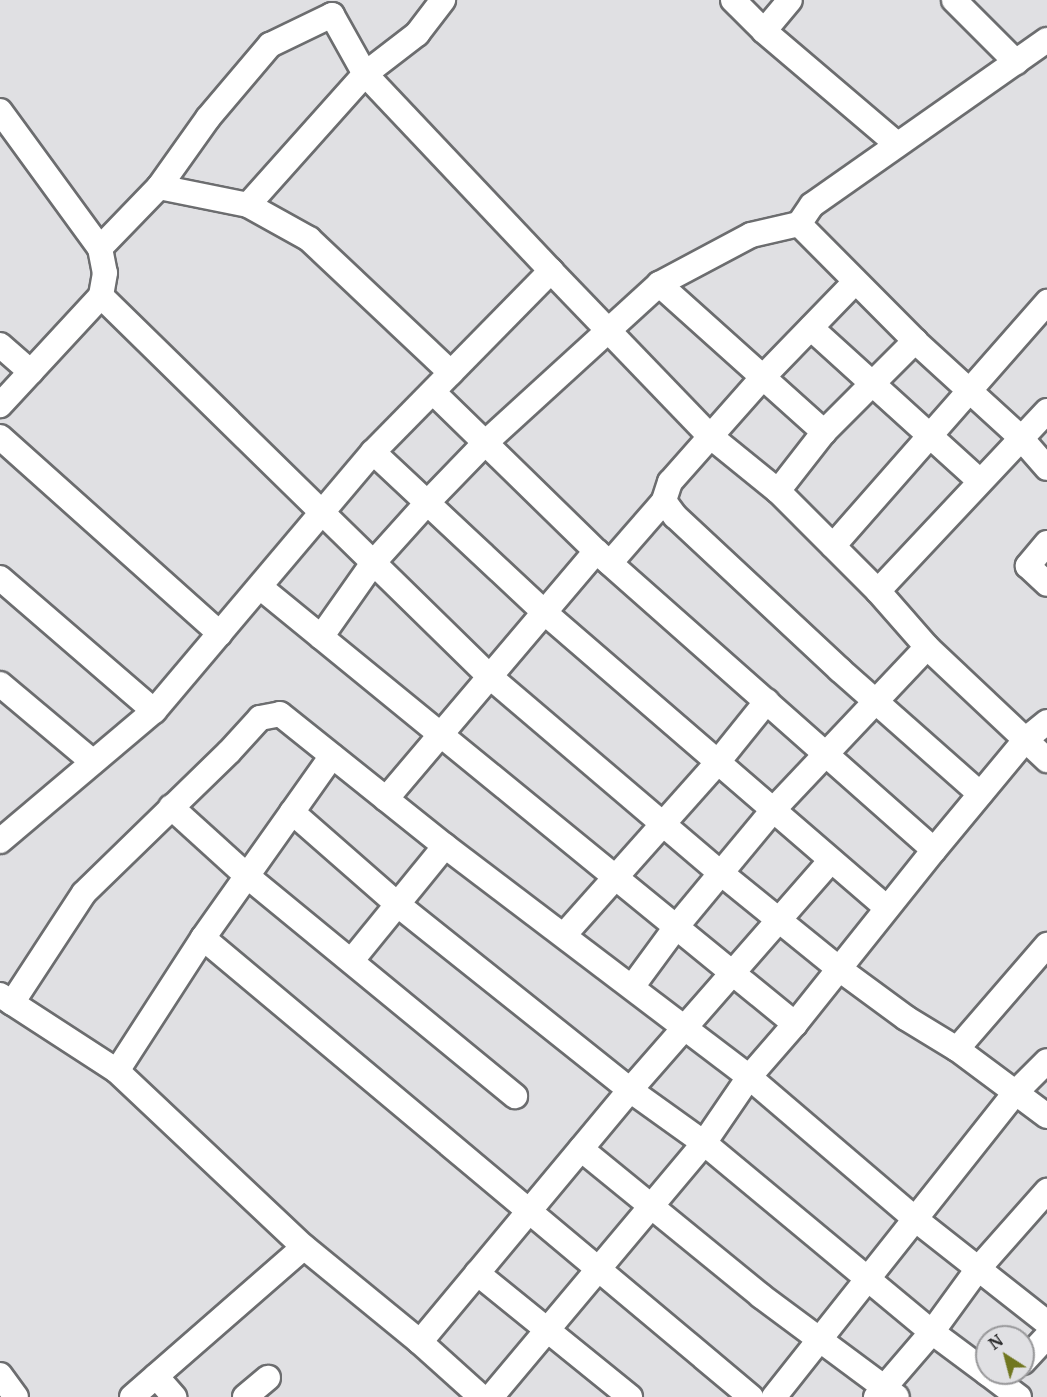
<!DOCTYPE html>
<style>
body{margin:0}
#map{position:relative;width:1047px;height:1397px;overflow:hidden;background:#e0e0e3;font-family:Merriweather,serif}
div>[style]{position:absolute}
.roads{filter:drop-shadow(2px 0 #6c6d6f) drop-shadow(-2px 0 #6c6d6f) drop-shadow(0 2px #6c6d6f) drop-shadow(0 -2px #6c6d6f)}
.minor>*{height:24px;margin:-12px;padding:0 12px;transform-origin:12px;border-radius:12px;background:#fff}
span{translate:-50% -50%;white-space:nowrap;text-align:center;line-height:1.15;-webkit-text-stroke:6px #e0e0e3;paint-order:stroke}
.north{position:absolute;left:975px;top:1325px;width:60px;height:60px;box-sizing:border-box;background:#e0e0e3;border:2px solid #98989a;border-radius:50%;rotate:324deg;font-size:16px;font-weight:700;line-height:24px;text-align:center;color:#2b2b2c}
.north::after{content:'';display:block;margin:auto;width:21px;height:27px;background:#70761f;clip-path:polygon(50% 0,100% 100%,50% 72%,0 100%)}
</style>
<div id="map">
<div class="roads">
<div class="minor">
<i style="left:733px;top:0;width:44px;rotate:45deg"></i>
<i style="left:764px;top:31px;width:175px;rotate:40.4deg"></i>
<i style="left:954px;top:0;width:88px;rotate:45deg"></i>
<i style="left:764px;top:31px;width:40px;rotate:-50deg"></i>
<i style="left:0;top:111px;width:170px;rotate:53.9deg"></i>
<i style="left:100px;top:248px;width:25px;rotate:79deg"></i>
<i style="left:105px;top:273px;width:23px;rotate:100deg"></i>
<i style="left:101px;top:296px;width:149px;rotate:132.8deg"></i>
<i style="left:159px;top:187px;width:91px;rotate:11.4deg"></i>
<i style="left:248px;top:205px;width:70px;rotate:29.1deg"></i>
<i style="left:309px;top:239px;width:195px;rotate:43.3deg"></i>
<i style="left:248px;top:205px;width:176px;rotate:-48.2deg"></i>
<i style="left:365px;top:74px;width:66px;rotate:-37.6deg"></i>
<i style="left:417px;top:34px;width:43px;rotate:-52.6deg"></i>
<i style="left:799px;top:224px;width:165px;rotate:45.2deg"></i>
<i style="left:915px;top:341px;width:142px;rotate:42.4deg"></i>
<i style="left:1020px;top:437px;width:41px;rotate:48.9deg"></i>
<i style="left:100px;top:248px;width:85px;rotate:-46deg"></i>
<i style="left:159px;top:187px;width:85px;rotate:-54.6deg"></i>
<i style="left:208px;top:118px;width:96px;rotate:-49.7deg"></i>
<i style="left:270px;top:45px;width:69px;rotate:-25.8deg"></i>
<i style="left:332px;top:15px;width:68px;rotate:60.8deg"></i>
<i style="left:365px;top:74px;width:271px;rotate:46.6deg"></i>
<i style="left:551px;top:271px;width:229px;rotate:46.1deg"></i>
<i style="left:710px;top:436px;width:87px;rotate:39deg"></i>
<i style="left:778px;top:491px;width:141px;rotate:45deg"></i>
<i style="left:878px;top:591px;width:74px;rotate:48.8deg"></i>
<i style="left:927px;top:647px;width:165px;rotate:43.3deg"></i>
<i style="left:855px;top:282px;width:132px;rotate:134.1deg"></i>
<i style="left:763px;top:377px;width:140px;rotate:131.5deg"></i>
<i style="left:670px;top:482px;width:20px;rotate:108deg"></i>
<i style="left:664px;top:501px;width:19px;rotate:54deg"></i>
<i style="left:675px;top:516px;width:226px;rotate:43deg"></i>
<i style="left:840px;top:670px;width:187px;rotate:41.5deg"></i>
<i style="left:659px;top:284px;width:222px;rotate:41.9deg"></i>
<i style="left:101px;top:296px;width:543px;rotate:44.4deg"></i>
<i style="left:489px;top:676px;width:306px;rotate:40.4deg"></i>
<i style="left:722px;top:874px;width:149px;rotate:39deg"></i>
<i style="left:838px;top:968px;width:84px;rotate:36.3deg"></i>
<i style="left:906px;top:1018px;width:60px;rotate:31.3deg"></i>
<i style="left:957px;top:1049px;width:112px;rotate:36.7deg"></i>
<i style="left:811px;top:328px;width:228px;rotate:42.2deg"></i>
<i style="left:0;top:345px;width:41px;rotate:41.1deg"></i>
<i style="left:433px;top:392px;width:228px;rotate:44.3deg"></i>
<i style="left:596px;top:551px;width:451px;rotate:41.5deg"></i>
<i style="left:0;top:437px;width:295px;rotate:41.8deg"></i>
<i style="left:373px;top:452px;width:234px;rotate:43.1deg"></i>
<i style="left:544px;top:612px;width:453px;rotate:40.8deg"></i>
<i style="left:778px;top:491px;width:75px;rotate:-52.1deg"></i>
<i style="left:824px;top:432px;width:129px;rotate:-45deg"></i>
<i style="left:1047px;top:543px;width:30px;rotate:130deg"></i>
<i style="left:1028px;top:566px;width:26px;rotate:43deg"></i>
<i style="left:833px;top:546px;width:325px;rotate:-48.7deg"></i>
<i style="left:610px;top:563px;width:82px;rotate:-48.9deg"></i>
<i style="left:0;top:578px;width:203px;rotate:40.8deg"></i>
<i style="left:260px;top:587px;width:691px;rotate:39.24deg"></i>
<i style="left:878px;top:591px;width:247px;rotate:-46.8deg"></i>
<i style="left:321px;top:637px;width:90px;rotate:-54.9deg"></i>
<i style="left:373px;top:563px;width:81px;rotate:-48deg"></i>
<i style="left:427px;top:503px;width:83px;rotate:-46deg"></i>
<i style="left:485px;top:443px;width:236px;rotate:-42.4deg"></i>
<i style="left:659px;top:284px;width:104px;rotate:-28deg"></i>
<i style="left:751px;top:235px;width:49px;rotate:-12.9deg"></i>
<i style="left:799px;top:224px;width:23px;rotate:-56deg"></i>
<i style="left:812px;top:205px;width:287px;rotate:-35.1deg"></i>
<i style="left:0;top:684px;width:121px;rotate:40deg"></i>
<i style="left:386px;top:799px;width:325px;rotate:-49.7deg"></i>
<i style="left:171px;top:807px;width:103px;rotate:42.2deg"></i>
<i style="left:247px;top:876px;width:347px;rotate:39.4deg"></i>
<i style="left:292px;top:812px;width:140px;rotate:41.2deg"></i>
<i style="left:397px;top:904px;width:298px;rotate:38.6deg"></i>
<i style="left:630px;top:1090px;width:91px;rotate:35.6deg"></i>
<i style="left:704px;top:1143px;width:296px;rotate:39.7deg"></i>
<i style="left:932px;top:1332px;width:69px;rotate:36.7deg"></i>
<i style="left:0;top:841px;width:202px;rotate:-40.2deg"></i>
<i style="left:154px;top:711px;width:339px;rotate:-49.8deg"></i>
<i style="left:373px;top:452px;width:254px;rotate:-45.5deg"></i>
<i style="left:564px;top:935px;width:232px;rotate:-48.3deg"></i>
<i style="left:718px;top:762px;width:78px;rotate:-51.2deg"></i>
<i style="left:203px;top:938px;width:715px;rotate:39.95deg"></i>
<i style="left:352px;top:960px;width:147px;rotate:-50.8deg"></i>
<i style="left:632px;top:987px;width:74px;rotate:-53.7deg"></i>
<i style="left:676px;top:927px;width:152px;rotate:-50.3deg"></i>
<i style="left:773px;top:810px;width:224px;rotate:-46.6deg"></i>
<i style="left:0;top:995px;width:140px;rotate:33deg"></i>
<i style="left:117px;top:1071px;width:257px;rotate:43.3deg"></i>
<i style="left:304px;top:1247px;width:150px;rotate:39.3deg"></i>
<i style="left:420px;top:1342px;width:82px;rotate:42deg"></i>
<i style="left:12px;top:1003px;width:131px;rotate:-56.8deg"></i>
<i style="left:84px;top:893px;width:202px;rotate:-44.2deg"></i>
<i style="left:229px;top:752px;width:46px;rotate:-47.6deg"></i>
<i style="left:260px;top:718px;width:20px;rotate:-11deg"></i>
<i style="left:280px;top:714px;width:211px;rotate:38.7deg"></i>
<i style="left:445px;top:846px;width:382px;rotate:37.2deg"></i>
<i style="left:749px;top:1077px;width:218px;rotate:40.5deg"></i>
<i style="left:915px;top:1219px;width:168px;rotate:38.2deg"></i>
<i style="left:957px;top:1049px;width:138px;rotate:-49.1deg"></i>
<i style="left:117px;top:1071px;width:158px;rotate:-57.1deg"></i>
<i style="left:203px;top:938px;width:223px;rotate:-54.7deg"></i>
<i style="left:581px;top:1149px;width:232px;rotate:39.2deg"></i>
<i style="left:761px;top:1296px;width:169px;rotate:36.6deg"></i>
<i style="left:477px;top:1273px;width:197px;rotate:39deg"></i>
<i style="left:420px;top:1342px;width:328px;rotate:-50.2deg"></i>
<i style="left:630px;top:1090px;width:305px;rotate:-48.8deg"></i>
<i style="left:1023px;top:1362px;width:35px;rotate:-47deg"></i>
<i style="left:987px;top:1373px;width:40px;rotate:37deg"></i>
<i style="left:0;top:1375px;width:27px;rotate:54deg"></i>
<i style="left:156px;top:1376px;width:28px;rotate:49deg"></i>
<i style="left:132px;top:1397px;width:228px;rotate:-41.1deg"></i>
<i style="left:245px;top:1397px;width:30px;rotate:-40deg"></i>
<i style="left:491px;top:1397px;width:331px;rotate:-50deg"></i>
<i style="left:704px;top:1143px;width:80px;rotate:-55.7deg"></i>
<i style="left:749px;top:1077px;width:70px;rotate:-49deg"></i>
<i style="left:795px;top:1024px;width:223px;rotate:-51.4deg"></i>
<i style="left:934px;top:850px;width:144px;rotate:-50.3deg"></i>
<i style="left:1026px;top:739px;width:27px;rotate:-39deg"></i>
<i style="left:774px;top:1397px;width:388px;rotate:-51.6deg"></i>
<i style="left:1015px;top:1093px;width:45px;rotate:-45deg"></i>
<i style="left:876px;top:1397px;width:86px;rotate:-49.3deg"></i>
<i style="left:932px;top:1332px;width:77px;rotate:-54deg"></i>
<i style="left:977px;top:1270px;width:106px;rotate:-48.5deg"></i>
</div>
</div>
<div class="north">N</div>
</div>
